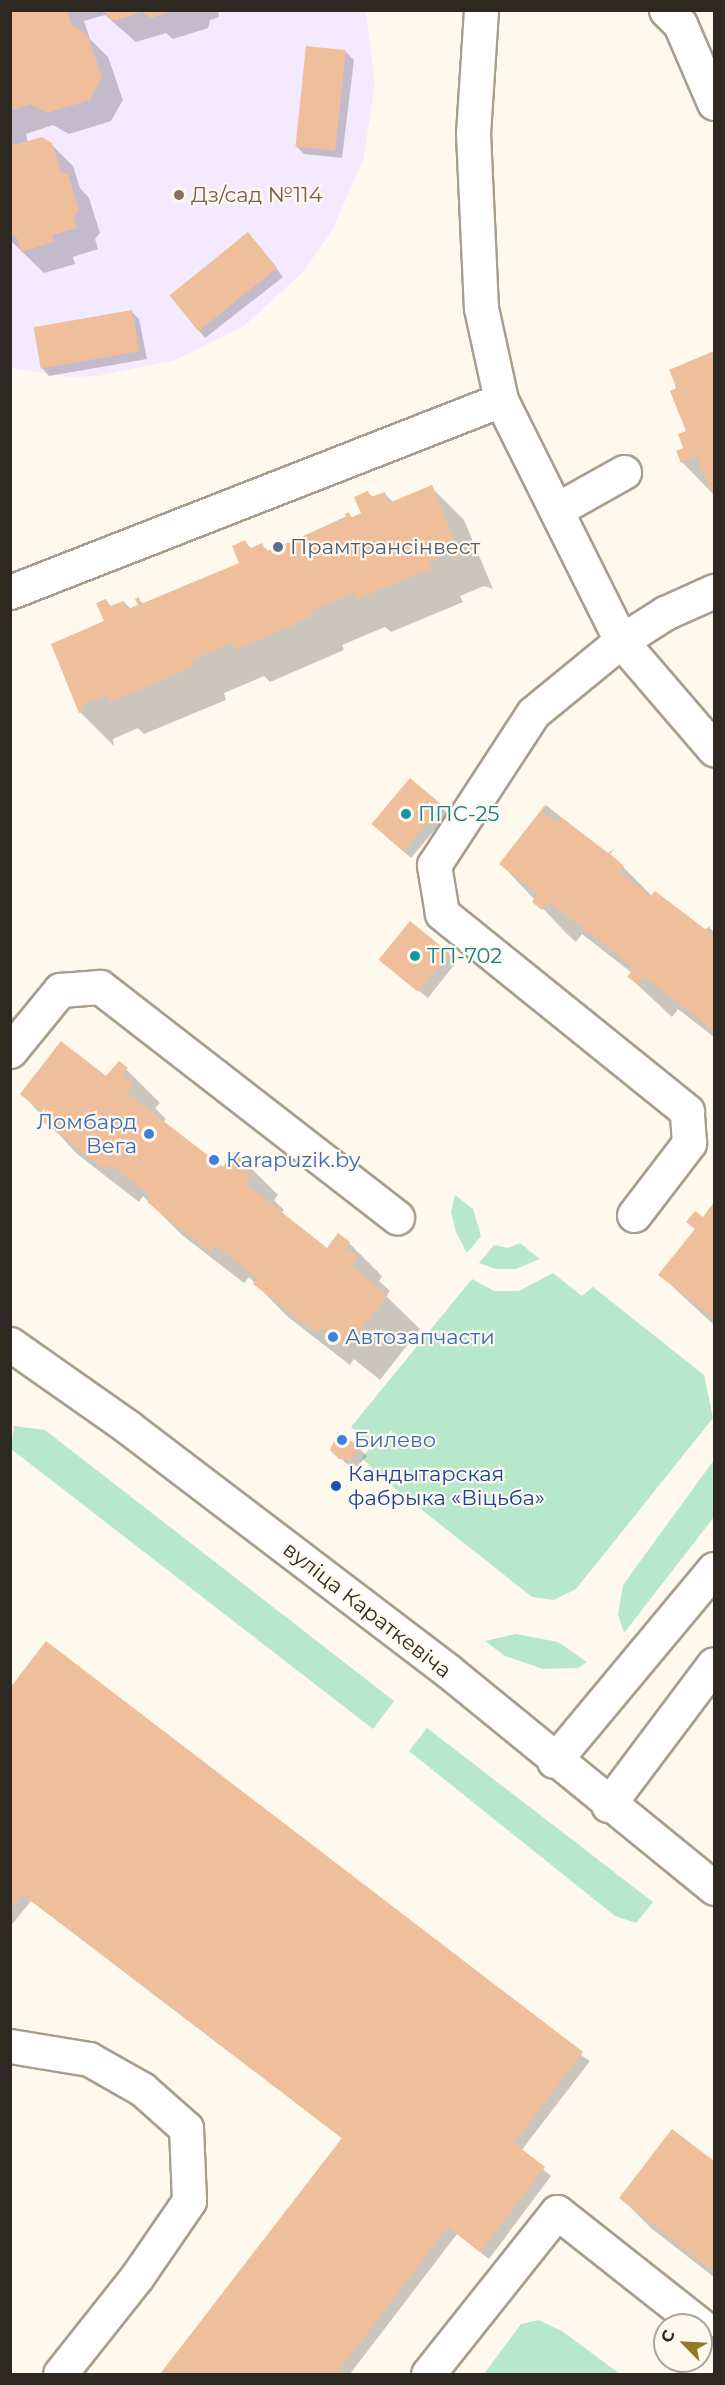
<!DOCTYPE html>
<meta charset="utf-8">
<style>
body{margin:0}
#map{position:relative;width:725px;height:2385px;overflow:hidden;background:#fef8ed;font-family:Montserrat,sans-serif}
div>[style]{position:absolute}
.education>*{inset:0;background:#f4eaff}
.green>*{inset:0;background:#b8e8cb}
.shadow>*{inset:0;background:#0003}
.building>*{inset:0;background:#eebf9a;transform-origin:0 0}
.roads{filter:drop-shadow(2px 0 #a99e8e) drop-shadow(-2px 0 #a99e8e) drop-shadow(0 2px #a99e8e) drop-shadow(0 -2px #a99e8e)}
.minor>*{height:33px;margin:-16.5px;padding:0 16.5px;transform-origin:16.5px;border-radius:16.5px;background:#fff}
.dots>*{width:16px;height:16px;translate:-50% -50%;box-sizing:border-box;border:3px solid #fef8ed;border-radius:50%}
span{translate:-50% -50%;white-space:nowrap;text-align:center;line-height:1.15;-webkit-text-stroke:4.5px #fef8ed;paint-order:stroke}
.education-label{font-size:21px;color:#785e54}
.left{translate:0 -50%;text-align:left}
.service-label{font-size:21px;color:#4e5e75}
.culture-label{font-size:21px;color:#0d838f}
.shop-label{font-size:21px;color:#366cbe}
.right{translate:-100% -50%;text-align:right}
.transit-label{font-size:21px;color:#164399}
.street-label{font-size:21px;color:#2d2922}
.frame{position:absolute;inset:0;border:12px solid #2d2922;pointer-events:none}
.north{position:absolute;left:653px;top:2313px;width:60px;height:60px;box-sizing:border-box;background:#fef8ed;border:2px solid #aaa59c;border-radius:50%;rotate:294deg;font-size:16px;font-weight:700;line-height:24px;text-align:center;color:#2d2922}
.north::after{content:'';display:block;margin:auto;width:21px;height:27px;background:#907c23;clip-path:polygon(50% 0,100% 100%,50% 72%,0 100%)}
</style>
<div id="map">
<div class="education">
<i style="clip-path:polygon(10px 11px,366px 11px,375px 85px,363px 160px,332px 231px,302px 273px,244px 326px,175px 360px,98px 376px,69px 377px,11px 368px)"></i>
</div>
<div class="green">
<i style="clip-path:polygon(455px 1195px,473px 1209px,481px 1236px,467px 1253px,456px 1232px,451px 1212px)"></i>
<i style="clip-path:polygon(520px 1243px,540px 1259px,516px 1269px,496px 1269px,479px 1263px,494px 1245px,508px 1248px)"></i>
<i style="clip-path:polygon(553px 1273px,582px 1296px,593px 1287px,704px 1375px,713px 1418px,576px 1589px,554px 1600px,532px 1597px,383px 1479px,362px 1458px,371px 1446px,351px 1427px,472px 1279px,494px 1291px,519px 1291px)"></i>
<i style="clip-path:polygon(14px 1426px,45px 1430px,394px 1701px,373px 1729px,11px 1449px)"></i>
<i style="clip-path:polygon(714px 1460px,714px 1517px,624px 1633px,618px 1614px,623px 1585px)"></i>
<i style="clip-path:polygon(516px 1634px,558px 1642px,587px 1662px,578px 1668px,543px 1669px,505px 1656px,485px 1641px)"></i>
<i style="clip-path:polygon(427px 1728px,653px 1902px,636px 1923px,615px 1916px,409px 1751px)"></i>
<i style="clip-path:polygon(538px 2320px,562px 2331px,620px 2374px,484px 2374px,521px 2324px)"></i>
</div>
<div class="shadow">
<i style="clip-path:polygon(10px 10px,218px 10px,219px 17px,210px 20px,208px 28px,173px 39px,166px 33px,136px 42px,105px 15px,84px 21px,90px 39px,108px 57px,123px 100px,111px 121px,69px 134px,53px 125px,26px 134px,28px 143px,51px 144px,73px 166px,80px 188px,89px 198px,100px 233px,95px 239px,98px 249px,73px 257px,75px 264px,44px 273px,10px 240px)"></i>
<i style="clip-path:polygon(346px 52px,354px 60px,342px 158px,304px 154px,296px 146px)"></i>
<i style="clip-path:polygon(255px 241px,283px 277px,205px 338px,170px 295px)"></i>
<i style="clip-path:polygon(131px 311px,139px 319px,147px 359px,49px 376px,42px 368px)"></i>
<i style="clip-path:polygon(714px 352px,714px 495px,682px 462px,688px 431px,671px 371px)"></i>
<i style="clip-path:polygon(431px 487px,464px 520px,493px 589px,484px 586px,460px 596px,463px 602px,391px 632px,385px 627px,342px 645px,344px 650px,270px 682px,264px 676px,224px 693px,226px 700px,144px 734px,138px 728px,113px 739px,114px 746px,80px 712px,53px 644px,106px 622px,106px 601px,112px 607px,124px 602px,131px 609px,140px 606px,138px 599px,144px 604px,241px 564px,245px 542px,252px 549px,262px 545px,269px 552px,349px 515px,353px 518px,363px 514px,368px 493px,374px 498px,385px 494px,394px 503px)"></i>
<i style="clip-path:polygon(546px 805px,623px 867px,652px 896px,704px 931px,710px 928px,714px 932px,714px 1037px,678px 1009px,672px 1017px,629px 977px,632px 973px,582px 934px,576px 942px,567px 934px,501px 864px)"></i>
<i style="clip-path:polygon(441px 806px,448px 814px,411px 858px,381px 832px)"></i>
<i style="clip-path:polygon(449px 954px,457px 961px,428px 998px,389px 967px)"></i>
<i style="clip-path:polygon(10px 1011px,19px 1031px,10px 1035px)"></i>
<i style="clip-path:polygon(127px 1070px,160px 1103px,155px 1108px,166px 1119px,163px 1123px,223px 1169px,245px 1162px,278px 1195px,274px 1200px,284px 1210px,281px 1214px,327px 1250px,349px 1243px,382px 1276px,379px 1281px,390px 1291px,386px 1296px,420px 1329px,380px 1380px,354px 1359px,350px 1365px,288px 1317px,249px 1277px,244px 1283px,182px 1235px,143px 1196px,139px 1202px,77px 1154px,22px 1094px,106px 1079px)"></i>
<i style="clip-path:polygon(714px 1204px,714px 1325px,660px 1275px)"></i>
<i style="clip-path:polygon(360px 1449px,367px 1456px,358px 1466px,349px 1466px,332px 1450px)"></i>
<i style="clip-path:polygon(10px 1691px,590px 2061px,521px 2151px,551px 2176px,489px 2259px,457px 2234px,350px 2374px,162px 2374px,343px 2139px,31px 1901px,10px 1927px)"></i>
<i style="clip-path:polygon(673px 2131px,714px 2163px,714px 2277px,652px 2229px,621px 2198px)"></i>
</div>
<div class="building">
<i style="clip-path:polygon(10px 10px,67px 10px,72px 25px,87px 34px,102px 77px,90px 100px,47px 113px,30px 104px,10px 111px)"></i>
<i style="clip-path:polygon(102px 10px,172px 10px,172px 11px,151px 18px,143px 12px,113px 21px)"></i>
<i style="left:306px;top:46px;width:40px;height:101px;rotate:6deg"></i>
<i style="clip-path:polygon(10px 134px,14px 145px,42px 137px,52px 143px,61px 172px,68px 174px,79px 210px,74px 217px,77px 228px,52px 235px,54px 242px,21px 252px,16px 236px,10px 238px)"></i>
<i style="left:248px;top:232px;width:46px;height:101px;rotate:51deg"></i>
<i style="left:132px;top:310px;width:42px;height:100px;rotate:80deg"></i>
<i style="clip-path:polygon(714px 351px,714px 498px,697px 456px,681px 463px,676px 451px,683px 448px,678px 434px,686px 431px,670px 391px,677px 388px,669px 370px)"></i>
<i style="clip-path:polygon(432px 485px,461px 556px,455px 558px,453px 552px,428px 563px,431px 569px,356px 600px,353px 593px,310px 612px,312px 617px,235px 650px,233px 643px,191px 660px,194px 667px,110px 702px,107px 695px,81px 706px,83px 711px,79px 713px,51px 644px,104px 621px,96px 603px,106px 599px,110px 606px,124px 601px,128px 609px,138px 605px,135px 599px,139px 597px,141px 604px,239px 563px,232px 546px,239px 543px,245px 540px,249px 549px,262px 543px,265px 552px,347px 518px,345px 514px,349px 512px,351px 518px,361px 513px,354px 497px,368px 491px,371px 497px,385px 492px,389px 503px)"></i>
<i style="left:410px;top:778px;width:42px;height:60px;rotate:40deg"></i>
<i style="clip-path:polygon(545px 805px,543px 812px,557px 823px,561px 817px,608px 853px,615px 848px,610px 854px,624px 866px,619px 872px,651px 896px,655px 891px,705px 929px,711px 926px,707px 931px,714px 936px,714px 1031px,645px 977px,638px 985px,632px 980px,627px 977px,634px 968px,549px 902px,542px 910px,532px 902px,537px 894px,499px 864px)"></i>
<i style="left:410px;top:921px;width:51px;height:50px;rotate:39deg"></i>
<i style="clip-path:polygon(61px 1041px,106px 1076px,119px 1061px,128px 1068px,122px 1075px,134px 1084px,127px 1093px,223px 1167px,235px 1152px,241px 1157px,246px 1161px,241px 1167px,252px 1176px,246px 1184px,327px 1248px,338px 1233px,350px 1242px,346px 1248px,358px 1257px,351px 1266px,388px 1295px,347px 1348px,320px 1327px,316px 1333px,253px 1284px,257px 1278px,215px 1245px,210px 1252px,147px 1202px,151px 1196px,109px 1164px,105px 1170px,42px 1121px,46px 1115px,20px 1094px)"></i>
<i style="clip-path:polygon(714px 1202px,714px 1315px,713px 1317px,658px 1275px,695px 1229px,686px 1222px,690px 1217px,695px 1211px,703px 1217px)"></i>
<i style="clip-path:polygon(338px 1432px,361px 1448px,350px 1459px,339px 1459px,330px 1450px)"></i>
<i style="clip-path:polygon(46px 1641px,583px 2052px,514px 2143px,545px 2167px,480px 2252px,448px 2227px,336px 2374px,160px 2374px,342px 2138px,23px 1894px,10px 1910px,10px 1688px)"></i>
<i style="clip-path:polygon(672px 2129px,714px 2161px,714px 2272px,619px 2198px)"></i>
</div>
<div class="roads">
<div class="minor">
<i style="left:481px;top:10px;width:123px;rotate:93.7deg"></i>
<i style="left:473px;top:133px;width:175px;rotate:87.4deg"></i>
<i style="left:481px;top:308px;width:94px;rotate:77.7deg"></i>
<i style="left:501px;top:400px;width:269px;rotate:63.5deg"></i>
<i style="left:621px;top:641px;width:143px;rotate:49.3deg"></i>
<i style="left:666px;top:10px;width:20px;rotate:45deg"></i>
<i style="left:680px;top:24px;width:86px;rotate:66.7deg"></i>
<i style="left:556px;top:510px;width:78px;rotate:-29.2deg"></i>
<i style="left:10px;top:592px;width:527px;rotate:-21.36deg"></i>
<i style="left:10px;top:1051px;width:79px;rotate:-50.7deg"></i>
<i style="left:60px;top:990px;width:40px;rotate:-4.3deg"></i>
<i style="left:100px;top:987px;width:376px;rotate:37.8deg"></i>
<i style="left:634px;top:1215px;width:91px;rotate:-52.6deg"></i>
<i style="left:689px;top:1143px;width:32px;rotate:-94deg"></i>
<i style="left:687px;top:1111px;width:315px;rotate:-141.1deg"></i>
<i style="left:442px;top:913px;width:49px;rotate:-99.5deg"></i>
<i style="left:434px;top:865px;width:181px;rotate:-56.9deg"></i>
<i style="left:533px;top:713px;width:114px;rotate:-39.3deg"></i>
<i style="left:621px;top:641px;width:52px;rotate:-32.5deg"></i>
<i style="left:665px;top:613px;width:54px;rotate:-24.2deg"></i>
<i style="left:10px;top:1344px;width:144px;rotate:35.1deg"></i>
<i style="left:128px;top:1427px;width:401px;rotate:37.3deg"></i>
<i style="left:447px;top:1670px;width:345px;rotate:39.2deg"></i>
<i style="left:554px;top:1761px;width:250px;rotate:-50.2deg"></i>
<i style="left:608px;top:1805px;width:176px;rotate:-53.1deg"></i>
<i style="left:10px;top:2046px;width:80px;rotate:9.3deg"></i>
<i style="left:89px;top:2059px;width:61px;rotate:29.5deg"></i>
<i style="left:142px;top:2089px;width:59px;rotate:41.6deg"></i>
<i style="left:186px;top:2128px;width:73px;rotate:87.6deg"></i>
<i style="left:189px;top:2201px;width:93px;rotate:124.5deg"></i>
<i style="left:136px;top:2278px;width:122px;rotate:128.4deg"></i>
<i style="left:428px;top:2374px;width:207px;rotate:-51.5deg"></i>
<i style="left:557px;top:2212px;width:182px;rotate:38.3deg"></i>
</div>
</div>
<div class="dots">
<i style="left:179px;top:195px;background:#8d6e63"></i>
<i style="left:278px;top:547px;background:#5c6f8a"></i>
<i style="left:406px;top:814px;background:#0f9aa8"></i>
<i style="left:415px;top:956px;background:#0f9aa8"></i>
<i style="left:149px;top:1134px;background:#3f7fe0"></i>
<i style="left:214px;top:1160px;background:#3f7fe0"></i>
<i style="left:333px;top:1337px;background:#3f7fe0"></i>
<i style="left:342px;top:1440px;background:#3f7fe0"></i>
<i style="left:336px;top:1486px;background:#1a4fb4"></i>
</div>
<div class="education-label">
<span class="left" style="left:191px;top:195px">Дз/сад №114</span>
</div>
<div class="service-label">
<span class="left" style="left:290px;top:547px">Прамтрансінвест</span>
</div>
<div class="culture-label">
<span class="left" style="left:418px;top:814px">ППС-25</span>
<span class="left" style="left:427px;top:956px">ТП-702</span>
</div>
<div class="shop-label">
<span class="right" style="left:137px;top:1134px">Ломбард<br>Вега</span>
<span class="left" style="left:226px;top:1160px">Кarapuzik.by</span>
<span class="left" style="left:345px;top:1337px">Автозапчасти</span>
<span class="left" style="left:354px;top:1440px">Билево</span>
</div>
<div class="transit-label">
<span class="left" style="left:348px;top:1486px">Кандытарская<br>фабрыка «Віцьба»</span>
</div>
<div class="street-label">
<span style="left:367px;top:1610px;rotate:38deg">вуліца Караткевіча</span>
</div>
<div class="frame"></div>
<div class="north">С</div>
</div>
